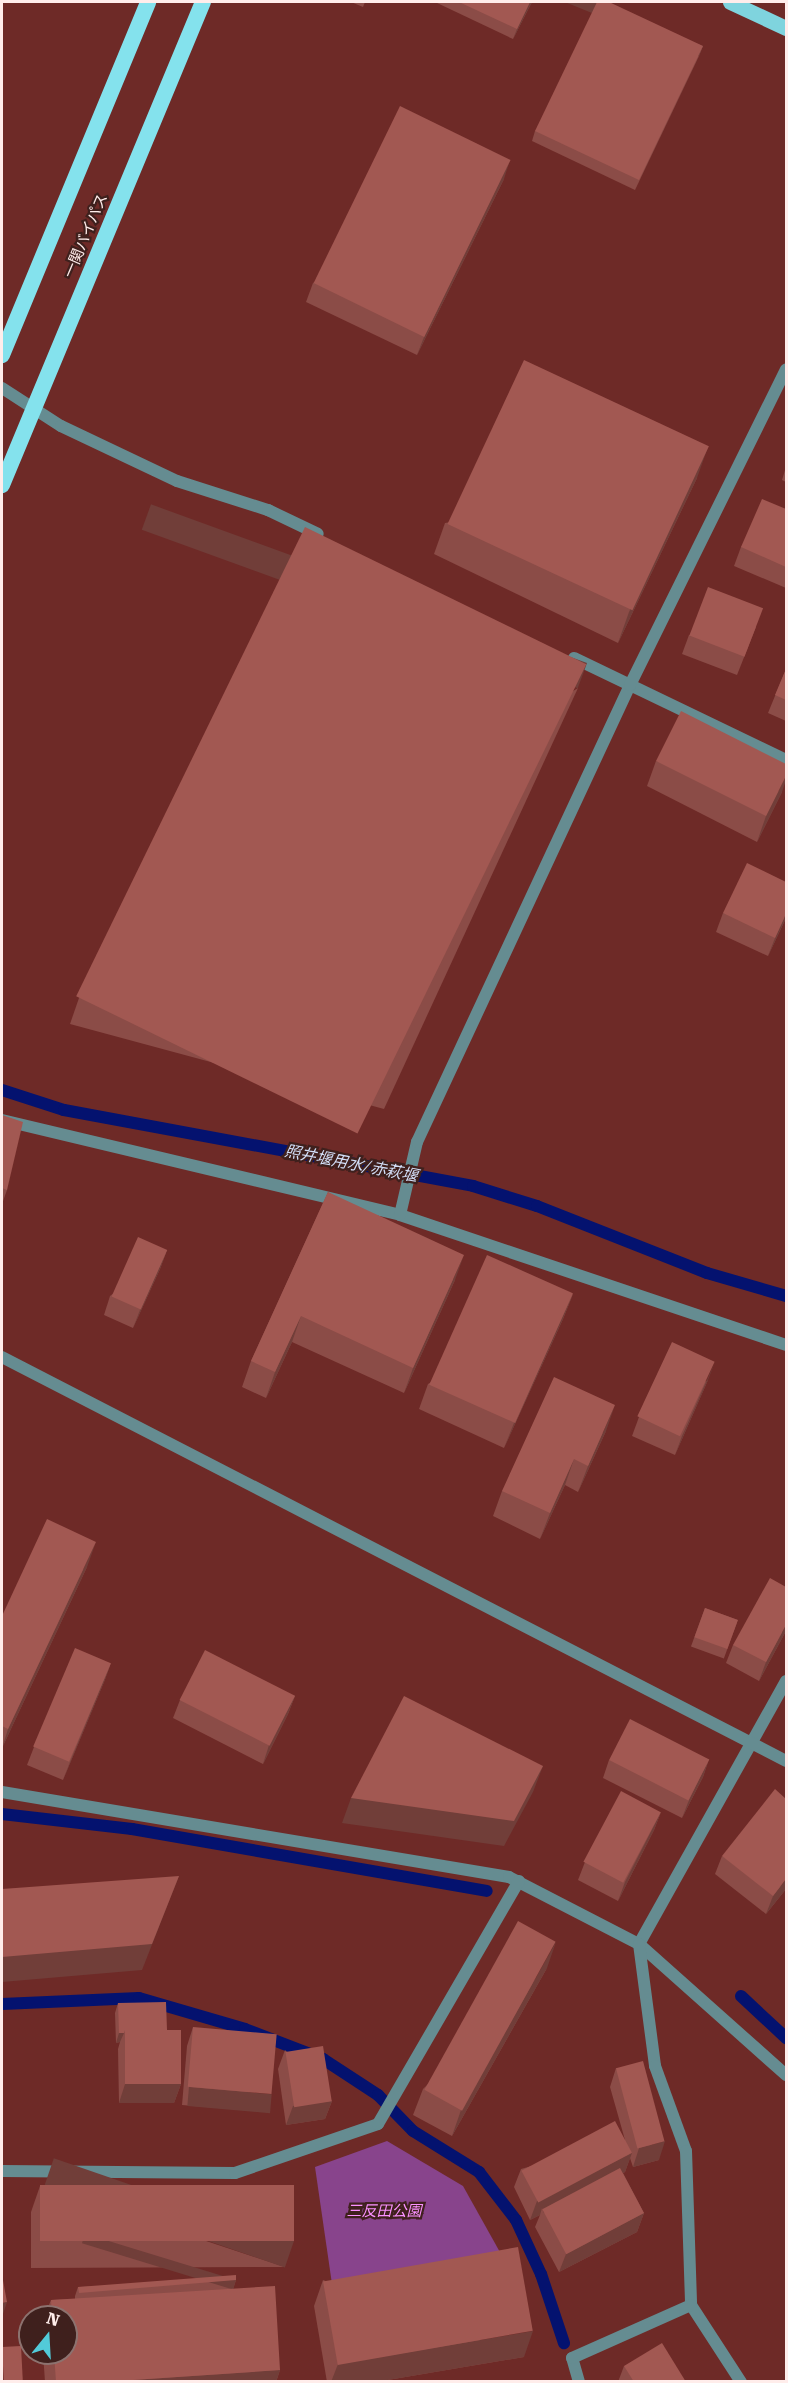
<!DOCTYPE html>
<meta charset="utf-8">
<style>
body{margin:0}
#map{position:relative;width:788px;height:2383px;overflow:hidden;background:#6e2a27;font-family:"Roboto Serif","Noto Sans JP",serif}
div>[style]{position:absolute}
.green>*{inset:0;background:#88448c}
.stream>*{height:12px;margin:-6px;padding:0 6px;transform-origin:6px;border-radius:6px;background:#04126f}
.minor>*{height:12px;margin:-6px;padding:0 6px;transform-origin:6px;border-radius:6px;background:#658c91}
.tertiary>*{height:12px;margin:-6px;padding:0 6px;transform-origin:6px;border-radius:6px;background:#658c91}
.primary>*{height:15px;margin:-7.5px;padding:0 7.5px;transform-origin:7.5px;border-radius:7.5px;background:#7fd4de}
.trunk>*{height:16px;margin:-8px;padding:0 8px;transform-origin:8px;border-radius:8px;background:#84e2ed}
.wall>*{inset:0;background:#8b4c47;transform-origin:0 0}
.shaded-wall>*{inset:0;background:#713e39;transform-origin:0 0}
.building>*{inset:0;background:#a25852;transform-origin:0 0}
span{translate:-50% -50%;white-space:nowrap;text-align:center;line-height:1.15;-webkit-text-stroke:4.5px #3f201d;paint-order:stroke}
.street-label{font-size:15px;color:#ffedeb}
.park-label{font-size:15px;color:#fa91ff;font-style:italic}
.water-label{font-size:16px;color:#d2def7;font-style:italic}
.frame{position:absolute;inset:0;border:3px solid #ffedeb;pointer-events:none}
.north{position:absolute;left:18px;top:2305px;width:60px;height:60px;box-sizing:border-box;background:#3f201d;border:2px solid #8c726f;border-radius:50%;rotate:18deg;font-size:16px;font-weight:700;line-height:24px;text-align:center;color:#ffedeb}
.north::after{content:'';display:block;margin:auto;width:21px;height:27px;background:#52cbd9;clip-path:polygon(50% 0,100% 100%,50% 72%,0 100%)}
</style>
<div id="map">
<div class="green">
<i style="clip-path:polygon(387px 2141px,463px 2186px,501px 2254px,332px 2284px,315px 2167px)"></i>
</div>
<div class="stream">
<i style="left:2px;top:1090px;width:65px;rotate:17.9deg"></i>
<i style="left:64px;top:1110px;width:416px;rotate:10.5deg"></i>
<i style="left:473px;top:1186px;width:67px;rotate:17.4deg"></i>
<i style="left:537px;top:1206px;width:183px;rotate:21.5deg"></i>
<i style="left:707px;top:1273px;width:82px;rotate:16.2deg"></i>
<i style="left:2px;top:1814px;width:131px;rotate:6.6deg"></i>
<i style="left:132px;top:1829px;width:360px;rotate:9.9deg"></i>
<i style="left:741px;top:1996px;width:62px;rotate:43deg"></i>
<i style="left:2px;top:2004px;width:137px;rotate:-2.5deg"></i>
<i style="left:139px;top:1998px;width:110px;rotate:16.3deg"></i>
<i style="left:245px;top:2029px;width:84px;rotate:21deg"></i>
<i style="left:323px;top:2059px;width:66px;rotate:33.2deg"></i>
<i style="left:378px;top:2095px;width:50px;rotate:45.8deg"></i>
<i style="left:413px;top:2131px;width:78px;rotate:31.8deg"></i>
<i style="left:479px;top:2172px;width:61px;rotate:52.4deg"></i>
<i style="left:516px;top:2220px;width:60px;rotate:65.2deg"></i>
<i style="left:541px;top:2274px;width:73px;rotate:71.6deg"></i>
</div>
<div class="minor">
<i style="left:2px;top:388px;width:70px;rotate:32.8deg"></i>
<i style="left:61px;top:426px;width:128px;rotate:25.4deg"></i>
<i style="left:177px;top:481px;width:96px;rotate:17.7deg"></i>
<i style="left:268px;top:510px;width:55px;rotate:25.6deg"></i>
<i style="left:574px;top:658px;width:235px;rotate:25.7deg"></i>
<i style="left:2px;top:1120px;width:409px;rotate:13.4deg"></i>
<i style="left:400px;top:1215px;width:407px;rotate:18.6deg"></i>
<i style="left:400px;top:1215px;width:75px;rotate:-76.9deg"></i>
<i style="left:417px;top:1142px;width:504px;rotate:-65.01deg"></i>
<i style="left:630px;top:685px;width:352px;rotate:-63.7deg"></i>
<i style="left:786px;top:1681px;width:301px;rotate:119.2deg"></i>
<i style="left:639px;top:1944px;width:197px;rotate:41.7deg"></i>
<i style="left:2px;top:1792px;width:514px;rotate:9.52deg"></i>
<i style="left:509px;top:1877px;width:146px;rotate:27.3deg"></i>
<i style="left:639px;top:1944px;width:123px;rotate:82.5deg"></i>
<i style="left:655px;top:2066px;width:90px;rotate:70deg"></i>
<i style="left:686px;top:2151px;width:154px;rotate:88.1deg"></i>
<i style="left:691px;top:2305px;width:92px;rotate:57deg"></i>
<i style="left:2px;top:2171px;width:233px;rotate:0.5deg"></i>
<i style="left:235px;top:2173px;width:151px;rotate:-18.9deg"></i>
<i style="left:378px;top:2124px;width:281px;rotate:-59.9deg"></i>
<i style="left:579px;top:2382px;width:25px;rotate:-106deg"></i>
<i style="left:572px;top:2358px;width:130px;rotate:-24deg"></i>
</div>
<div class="tertiary">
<i style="left:2px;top:1357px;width:882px;rotate:27.26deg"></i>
</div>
<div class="primary">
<i style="left:730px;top:2px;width:62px;rotate:24.9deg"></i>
</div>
<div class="trunk">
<i style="left:2px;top:355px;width:382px;rotate:-67.5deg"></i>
<i style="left:2px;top:485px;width:523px;rotate:-67.41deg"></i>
</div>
<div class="wall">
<i style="clip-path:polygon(351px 2px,365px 2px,363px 7px)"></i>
<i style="clip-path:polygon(435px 2px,532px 2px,513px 39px)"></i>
<i style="clip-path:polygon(703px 46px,699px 56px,635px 190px,532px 141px,535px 131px)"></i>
<i style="clip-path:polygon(504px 179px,417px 355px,306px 302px,313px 283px)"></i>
<i style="clip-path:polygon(786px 467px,786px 482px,782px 480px)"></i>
<i style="clip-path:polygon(697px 478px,618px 643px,434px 554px,445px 523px)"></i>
<i style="clip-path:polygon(786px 509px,786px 588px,734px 566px,741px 547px)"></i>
<i style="clip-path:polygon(756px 627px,737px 675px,682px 654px,689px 635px)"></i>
<i style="clip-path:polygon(786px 669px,786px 721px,768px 713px)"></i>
<i style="clip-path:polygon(578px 688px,384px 1109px,70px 1024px,79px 998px)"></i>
<i style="clip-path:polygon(656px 761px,782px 792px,757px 842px,647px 786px)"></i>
<i style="clip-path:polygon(723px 913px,786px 918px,768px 956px,716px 932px)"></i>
<i style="clip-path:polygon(2px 1115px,7px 1190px,2px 1204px)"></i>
<i style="clip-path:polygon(328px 1192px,455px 1280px,404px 1393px,292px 1342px,266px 1398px,242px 1387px,251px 1361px)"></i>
<i style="clip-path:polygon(167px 1250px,160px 1269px,133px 1328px,104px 1315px,110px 1296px)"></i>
<i style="clip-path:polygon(573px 1294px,563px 1319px,504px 1448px,419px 1409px,428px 1384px)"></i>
<i style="clip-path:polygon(708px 1380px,675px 1455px,632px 1436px,639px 1417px)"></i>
<i style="clip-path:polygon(606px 1431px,578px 1492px,565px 1485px,540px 1539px,493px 1516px,502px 1491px)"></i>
<i style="clip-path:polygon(87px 1567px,2px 1748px,2px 1616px)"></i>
<i style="left:705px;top:1608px;width:35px;height:41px;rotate:20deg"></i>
<i style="clip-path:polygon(786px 1631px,759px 1681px,726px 1663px,733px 1645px)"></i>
<i style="clip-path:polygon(111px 1663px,104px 1682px,63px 1780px,27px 1765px,34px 1747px)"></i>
<i style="clip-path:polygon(295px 1696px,288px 1714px,263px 1764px,173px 1718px,180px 1700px)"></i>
<i style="clip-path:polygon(709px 1759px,703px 1777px,682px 1818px,603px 1778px,609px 1760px)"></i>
<i style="clip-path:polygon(661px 1812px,654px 1830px,618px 1901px,578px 1880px,585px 1862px)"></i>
<i style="clip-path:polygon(722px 1856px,786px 1889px,766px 1914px,715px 1874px)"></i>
<i style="clip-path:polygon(547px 1968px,452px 2136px,413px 2115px,423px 2089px)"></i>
<i style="clip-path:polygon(118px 2003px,167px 2030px,181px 2084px,174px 2103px,119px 2103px,118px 2049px,120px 2042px,116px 2043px,115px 2013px)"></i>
<i style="clip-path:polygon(193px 2027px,265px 2112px,182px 2105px,187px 2046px)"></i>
<i style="clip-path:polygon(285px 2050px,332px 2101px,325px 2119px,286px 2125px,278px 2069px)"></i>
<i style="clip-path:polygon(616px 2068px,659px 2160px,633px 2167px,630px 2158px,625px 2172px,623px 2173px,644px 2213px,637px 2232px,559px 2272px,535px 2227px,540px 2215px,530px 2220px,514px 2187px,521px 2169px,625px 2140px,610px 2087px)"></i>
<i style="clip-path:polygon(40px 2186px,285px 2267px,31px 2268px,31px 2212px)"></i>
<i style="clip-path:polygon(236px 2280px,233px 2289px,280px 2370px,276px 2382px,45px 2382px,43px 2353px,66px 2353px,66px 2317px,44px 2317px,51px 2300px,75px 2299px,75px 2296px,78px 2287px)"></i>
<i style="clip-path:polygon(323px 2280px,524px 2357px,376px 2382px,327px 2382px,314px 2306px)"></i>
<i style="clip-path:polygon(624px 2366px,686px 2382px,618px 2382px)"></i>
</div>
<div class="shaded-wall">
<i style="clip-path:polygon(530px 2px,532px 2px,513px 39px,517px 29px)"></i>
<i style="left:703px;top:46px;width:11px;height:148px;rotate:112deg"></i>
<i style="clip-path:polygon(510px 160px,504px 179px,417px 355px,424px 337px)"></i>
<i style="clip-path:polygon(708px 447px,697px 478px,618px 643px,629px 612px)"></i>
<i style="left:587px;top:663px;width:27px;height:464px;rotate:110deg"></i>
<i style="clip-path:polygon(786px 776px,786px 780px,782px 792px,757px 842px,766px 816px)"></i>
<i style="clip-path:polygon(786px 914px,786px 918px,768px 956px,775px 938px)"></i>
<i style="clip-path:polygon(167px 1250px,160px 1269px,133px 1328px,140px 1310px)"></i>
<i style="clip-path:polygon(464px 1255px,455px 1280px,404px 1393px,413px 1368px)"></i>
<i style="clip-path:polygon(573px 1294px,563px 1319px,504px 1448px,514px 1423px)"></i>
<i style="clip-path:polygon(301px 1316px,292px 1342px,266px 1398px,275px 1372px)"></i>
<i style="clip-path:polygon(715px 1362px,708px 1380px,675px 1455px,682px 1436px)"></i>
<i style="clip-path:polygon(615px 1405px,606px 1431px,578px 1492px,588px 1466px)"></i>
<i style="clip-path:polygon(574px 1459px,565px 1485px,540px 1539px,550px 1513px)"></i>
<i style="clip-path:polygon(96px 1542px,87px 1567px,2px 1748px,8px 1729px)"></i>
<i style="clip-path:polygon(786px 1625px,786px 1631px,759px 1681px,766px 1662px)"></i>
<i style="clip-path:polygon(111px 1663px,104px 1682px,63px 1780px,70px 1762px)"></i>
<i style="clip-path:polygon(295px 1696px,288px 1714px,263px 1764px,269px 1745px)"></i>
<i style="clip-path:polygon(709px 1759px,703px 1777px,682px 1818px,689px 1800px)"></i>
<i style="clip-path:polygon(543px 1766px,533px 1792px,504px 1846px,342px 1823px,351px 1798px)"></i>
<i style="clip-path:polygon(661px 1812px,654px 1830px,618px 1901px,625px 1882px)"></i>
<i style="clip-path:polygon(179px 1876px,142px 1970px,2px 1982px,2px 1957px)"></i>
<i style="clip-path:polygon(786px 1879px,786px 1889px,766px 1914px,773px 1896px)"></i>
<i style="clip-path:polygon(556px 1942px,547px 1968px,452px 2136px,461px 2110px)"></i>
<i style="clip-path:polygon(119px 2033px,124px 2033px,120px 2042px,116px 2043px)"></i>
<i style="clip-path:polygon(125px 2084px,181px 2084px,174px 2103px,119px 2103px)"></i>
<i style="left:189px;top:2087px;width:83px;height:19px;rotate:5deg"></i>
<i style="clip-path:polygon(332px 2101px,325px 2119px,286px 2125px,293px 2106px)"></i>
<i style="clip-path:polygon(665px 2141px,659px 2160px,633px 2167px,639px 2148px)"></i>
<i style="clip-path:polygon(632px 2153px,625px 2172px,544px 2213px,542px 2208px,540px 2215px,530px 2220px,537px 2201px)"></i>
<i style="clip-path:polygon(644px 2213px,637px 2232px,559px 2272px,566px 2254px)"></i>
<i style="left:294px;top:2241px;width:28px;height:254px;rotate:109deg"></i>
<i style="left:236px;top:2280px;width:10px;height:158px;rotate:107deg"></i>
<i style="clip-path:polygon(7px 2302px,2px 2317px,2px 2303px)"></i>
<i style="clip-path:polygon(533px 2331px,524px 2357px,376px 2382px,331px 2382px,338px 2364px)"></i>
<i style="clip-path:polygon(280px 2370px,276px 2382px,103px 2382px)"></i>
</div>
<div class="building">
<i style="clip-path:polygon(459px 2px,530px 2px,517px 29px)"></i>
<i style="clip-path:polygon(597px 2px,609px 2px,703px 46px,639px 180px,535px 131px)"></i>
<i style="left:400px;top:106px;width:123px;height:197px;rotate:26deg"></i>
<i style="left:524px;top:360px;width:204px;height:181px;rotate:25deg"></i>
<i style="clip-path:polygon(762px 499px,786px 509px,786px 567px,741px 547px)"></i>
<i style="left:305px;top:527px;width:313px;height:522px;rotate:26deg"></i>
<i style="left:708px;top:587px;width:59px;height:52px;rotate:21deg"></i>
<i style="clip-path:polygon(786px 669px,786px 700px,775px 695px)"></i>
<i style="clip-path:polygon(681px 711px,786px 764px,786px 776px,766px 816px,656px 761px)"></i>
<i style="clip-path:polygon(747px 863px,786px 882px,786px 914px,775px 938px,723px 913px)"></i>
<i style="clip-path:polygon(2px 1115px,23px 1122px,7px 1190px,2px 1188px)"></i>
<i style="clip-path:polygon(328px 1192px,464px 1255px,413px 1368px,301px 1316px,275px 1372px,251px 1361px)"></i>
<i style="left:138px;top:1237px;width:32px;height:65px;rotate:24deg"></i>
<i style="left:487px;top:1255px;width:94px;height:142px;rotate:24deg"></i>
<i style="left:672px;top:1342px;width:47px;height:82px;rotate:25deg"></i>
<i style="clip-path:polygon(554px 1377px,615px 1405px,588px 1466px,574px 1459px,550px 1513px,502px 1491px)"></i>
<i style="clip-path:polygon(47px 1519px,96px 1542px,8px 1729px,2px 1726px,2px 1616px)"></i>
<i style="clip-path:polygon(770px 1578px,786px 1587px,786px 1625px,766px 1662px,733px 1645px)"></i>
<i style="left:705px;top:1608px;width:35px;height:31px;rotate:20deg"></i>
<i style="left:75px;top:1648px;width:39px;height:107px;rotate:23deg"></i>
<i style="left:205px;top:1650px;width:101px;height:56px;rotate:27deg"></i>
<i style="clip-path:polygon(404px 1696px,543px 1766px,514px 1821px,351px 1798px)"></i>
<i style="left:630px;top:1719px;width:89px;height:46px;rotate:27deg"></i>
<i style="clip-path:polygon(775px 1789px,786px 1799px,786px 1879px,773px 1896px,722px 1856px)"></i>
<i style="left:621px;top:1791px;width:45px;height:80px;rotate:28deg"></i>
<i style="clip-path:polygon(179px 1876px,152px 1944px,2px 1957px,2px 1889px)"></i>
<i style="left:518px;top:1921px;width:43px;height:193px;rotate:29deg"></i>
<i style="clip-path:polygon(166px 2002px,167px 2030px,125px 2030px,124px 2033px,119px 2033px,118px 2003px)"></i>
<i style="left:193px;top:2027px;width:84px;height:60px;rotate:5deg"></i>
<i style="left:125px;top:2030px;width:56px;height:54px"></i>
<i style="left:323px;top:2046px;width:56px;height:38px;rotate:81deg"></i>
<i style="left:643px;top:2061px;width:83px;height:28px;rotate:75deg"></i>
<i style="left:615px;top:2121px;width:36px;height:106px;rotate:62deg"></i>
<i style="left:620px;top:2168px;width:51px;height:88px;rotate:62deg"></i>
<i style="left:294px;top:2185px;width:56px;height:254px;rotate:90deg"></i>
<i style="left:518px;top:2247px;width:85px;height:198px;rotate:80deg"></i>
<i style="clip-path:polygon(2px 2275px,7px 2302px,2px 2303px)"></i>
<i style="clip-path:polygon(236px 2275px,236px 2280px,79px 2293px,78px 2287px)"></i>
<i style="clip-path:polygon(275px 2286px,280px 2370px,103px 2382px,56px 2382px,54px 2353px,66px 2353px,66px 2317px,52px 2317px,51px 2300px)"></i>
<i style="clip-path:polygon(662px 2343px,686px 2382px,634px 2382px,624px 2366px)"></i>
<i style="left:21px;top:2346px;width:36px;height:19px;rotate:87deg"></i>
</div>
<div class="street-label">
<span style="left:86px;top:236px;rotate:-67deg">一関バイパス</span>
</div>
<div class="park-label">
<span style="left:384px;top:2212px">三反田公園</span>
</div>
<div class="water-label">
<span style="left:351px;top:1164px;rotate:11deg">照井堰用水/赤萩堰</span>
</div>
<div class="frame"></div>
<div class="north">N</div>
</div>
